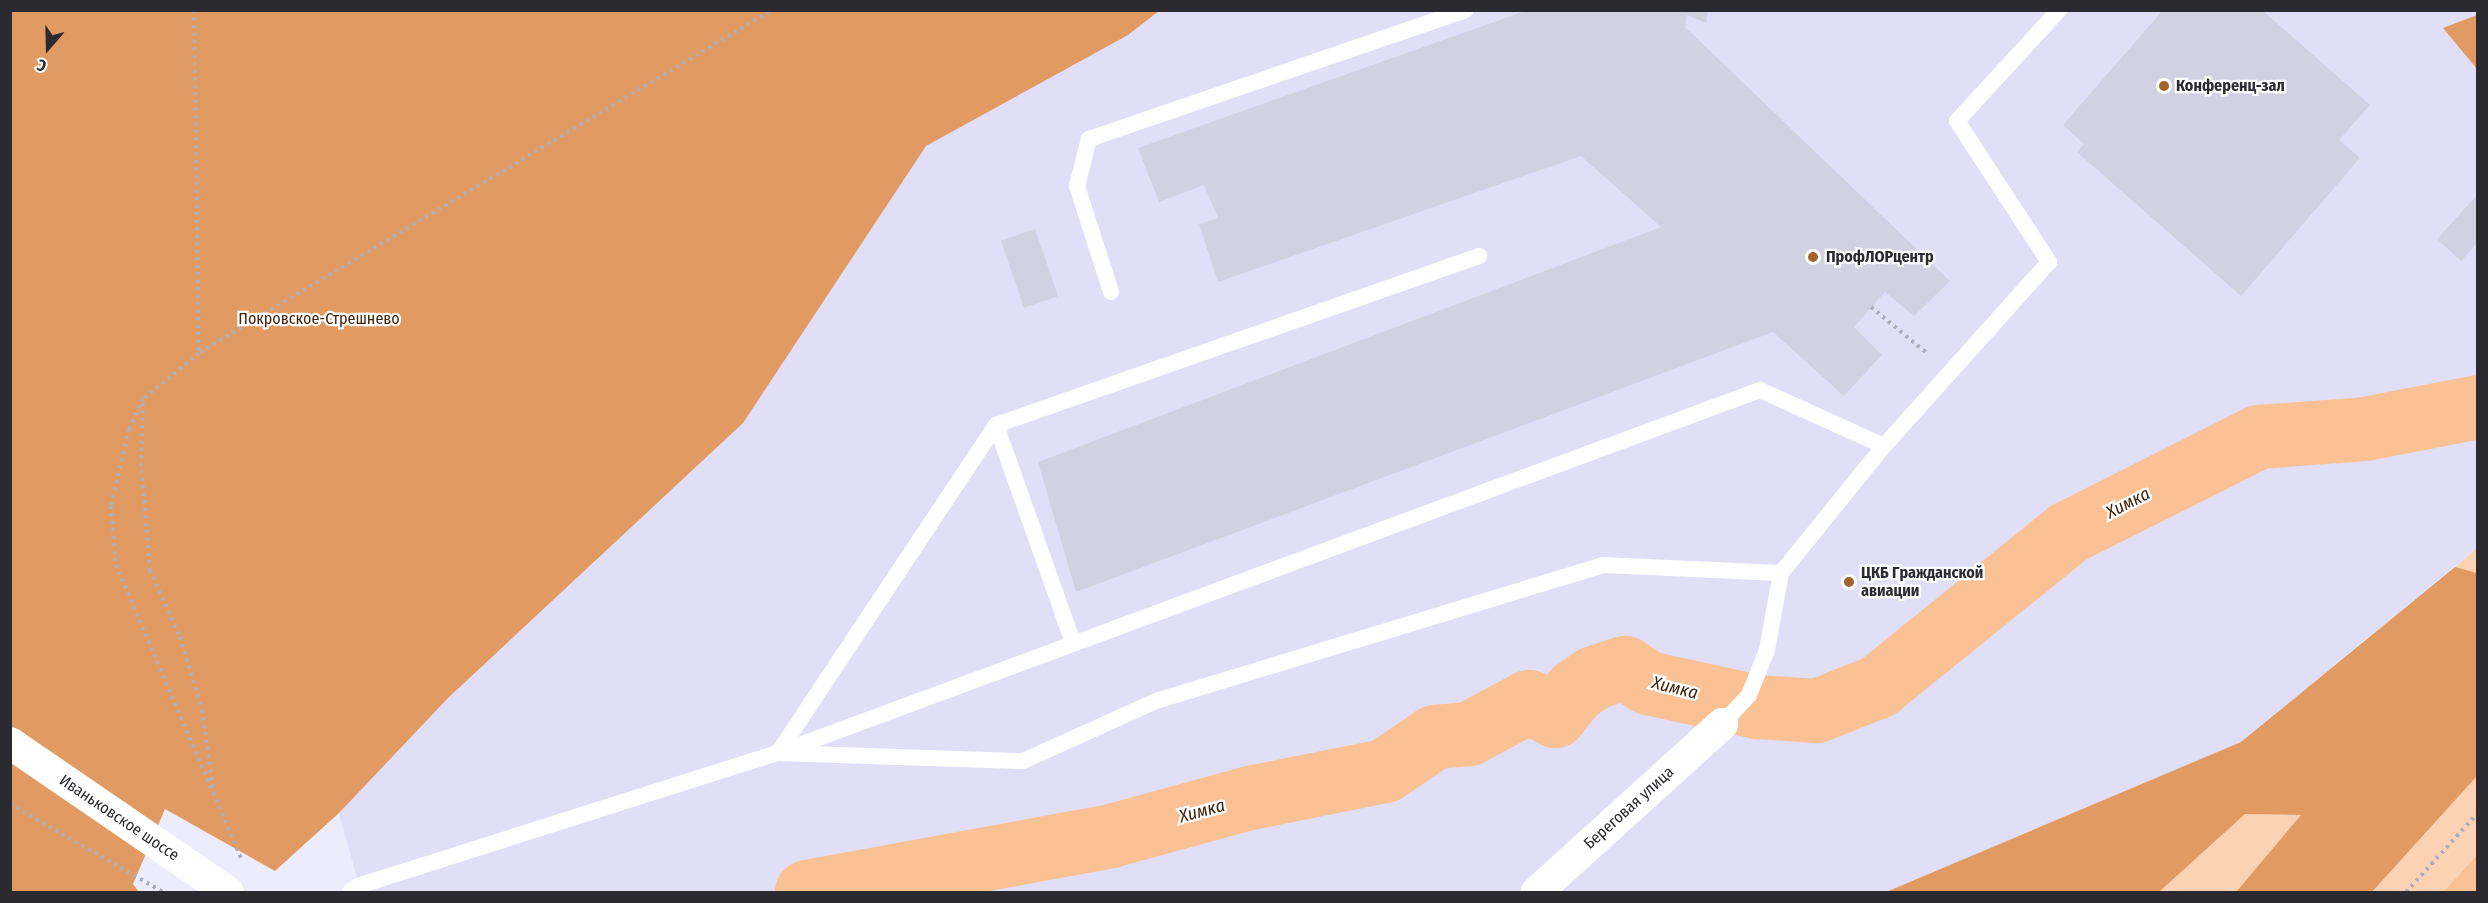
<!DOCTYPE html>
<meta charset="utf-8">
<style>
body{margin:0}
#map{position:relative;width:2488px;height:903px;overflow:hidden;background:#ececfd;font-family:"Fira Sans Condensed",sans-serif}
div>[style]{position:absolute}
.built>*{inset:0;background:#e0dff7}
.green>*{inset:0;background:#fbd3b4}
.forest>*{inset:0;background:#e19b62}
.water>*{inset:0;background:#fac194}
.river>*{height:64px;margin:-32px;padding:0 32px;transform-origin:32px;border-radius:32px;background:#fac194}
.building>*{inset:0;background:#d2d1e2;transform-origin:0 0}
.path>*{height:4px;margin-top:-2px;transform-origin:0;background:repeating-linear-gradient(90deg,#adadbb 0 3px,transparent 0 7.5px)}
.service>*{height:16px;margin:-8px;padding:0 8px;transform-origin:8px;border-radius:8px;background:#fff}
.minor>*{height:32px;margin:-16px;padding:0 16px;transform-origin:16px;border-radius:16px;background:#fff}
.dots>*{width:16px;height:16px;translate:-50% -50%;box-sizing:border-box;border:3px solid #fff;border-radius:50%}
span{translate:-50% -50%;white-space:nowrap;text-align:center;line-height:1.15;-webkit-text-stroke:4.5px #fff;paint-order:stroke}
.poi-label{font-size:16px;color:#2b2a31;font-weight:700}
.left{translate:0 -50%;text-align:left}
.park-label{font-size:16px;color:#41250c}
.street-label{font-size:16px;color:#2b2a31}
.water-label{font-size:18px;color:#3f230a;font-style:italic}
.frame{position:absolute;inset:0;border:12px solid #2b2a31;pointer-events:none}
.north{position:absolute;left:18px;top:18px;width:60px;height:60px;-webkit-text-stroke:4px #fff;paint-order:stroke;rotate:200deg;font-size:16px;font-weight:700;line-height:24px;text-align:center;color:#2b2a31}
.north::after{content:'';display:block;margin:auto;width:21px;height:27px;background:#2b2a31;clip-path:polygon(50% 0,100% 100%,50% 72%,0 100%)}
</style>
<div id="map">
<div class="built">
<i style="clip-path:polygon(1000px 11px,2477px 11px,2477px 548px,2241px 742px,1886px 892px,361px 892px,339px 813px)"></i>
</div>
<div class="green">
<i style="clip-path:polygon(2477px 548px,2477px 573px,2455px 567px)"></i>
<i style="clip-path:polygon(2477px 776px,2477px 855px,2443px 892px,2372px 892px)"></i>
<i style="clip-path:polygon(2244px 814px,2302px 815px,2236px 892px,2159px 892px)"></i>
</div>
<div class="forest">
<i style="clip-path:polygon(10px 11px,1159px 11px,1128px 35px,926px 146px,743px 423px,448px 698px,339px 813px,275px 871px,165px 809px,133px 884px,139px 892px,11px 892px)"></i>
<i style="clip-path:polygon(2477px 15px,2477px 69px,2443px 28px)"></i>
<i style="clip-path:polygon(2455px 567px,2477px 573px,2477px 776px,2372px 892px,2236px 892px,2301px 815px,2245px 814px,2159px 892px,1886px 892px,2241px 742px)"></i>
</div>
<div class="water">
<i style="clip-path:polygon(2477px 855px,2477px 892px,2443px 892px)"></i>
</div>
<div class="river">
<i style="left:807px;top:892px;width:309px;rotate:-10.4deg"></i>
<i style="left:1111px;top:836px;width:144px;rotate:-15.3deg"></i>
<i style="left:1250px;top:798px;width:138px;rotate:-11.3deg"></i>
<i style="left:1385px;top:771px;width:60px;rotate:-34.2deg"></i>
<i style="left:1435px;top:737px;width:34px;rotate:-5deg"></i>
<i style="left:1469px;top:734px;width:68px;rotate:-28.1deg"></i>
<i style="left:1529px;top:702px;width:30px;rotate:28deg"></i>
<i style="left:1555px;top:716px;width:32px;rotate:-51deg"></i>
<i style="left:1575px;top:691px;width:23px;rotate:-34deg"></i>
<i style="left:1594px;top:678px;width:33px;rotate:-18deg"></i>
<i style="left:1625px;top:668px;width:27px;rotate:33deg"></i>
<i style="left:1648px;top:683px;width:112px;rotate:12.4deg"></i>
<i style="left:1757px;top:707px;width:60px;rotate:3.8deg"></i>
<i style="left:1817px;top:711px;width:66px;rotate:-21.5deg"></i>
<i style="left:1878px;top:687px;width:245px;rotate:-39deg"></i>
<i style="left:2068px;top:533px;width:214px;rotate:-26.7deg"></i>
<i style="left:2259px;top:437px;width:106px;rotate:-4.3deg"></i>
<i style="left:2365px;top:429px;width:115px;rotate:-11deg"></i>
</div>
<div class="building">
<i style="clip-path:polygon(1528px 10px,1708px 10px,1706px 23px,1687px 15px,1685px 27px,1950px 281px,1914px 316px,1885px 292px,1854px 327px,1882px 355px,1844px 396px,1773px 332px,1076px 592px,1038px 462px,1661px 227px,1581px 156px,1218px 282px,1199px 224px,1218px 218px,1204px 185px,1159px 202px,1138px 148px)"></i>
<i style="clip-path:polygon(2163px 10px,2262px 10px,2370px 105px,2339px 140px,2360px 158px,2241px 296px,2077px 152px,2084px 144px,2063px 125px)"></i>
<i style="clip-path:polygon(2478px 194px,2478px 242px,2461px 261px,2437px 239px)"></i>
<i style="left:1035px;top:229px;width:71px;height:36px;rotate:71deg"></i>
</div>
<div class="path">
<i style="left:194px;top:10px;width:343px;rotate:89.2deg"></i>
<i style="left:199px;top:353px;width:72px;rotate:140.6deg"></i>
<i style="left:143px;top:399px;width:33px;rotate:115deg"></i>
<i style="left:129px;top:429px;width:79px;rotate:103.2deg"></i>
<i style="left:111px;top:506px;width:59px;rotate:85.2deg"></i>
<i style="left:116px;top:565px;width:319px;rotate:66.9deg"></i>
<i style="left:1871px;top:307px;width:75px;rotate:39.6deg"></i>
<i style="left:200px;top:352px;width:666px;rotate:-30.88deg"></i>
<i style="left:143px;top:403px;width:60px;rotate:91.9deg"></i>
<i style="left:141px;top:463px;width:107px;rotate:85.2deg"></i>
<i style="left:150px;top:570px;width:73px;rotate:65.9deg"></i>
<i style="left:180px;top:637px;width:76px;rotate:73.2deg"></i>
<i style="left:202px;top:710px;width:77px;rotate:81.8deg"></i>
<i style="left:10px;top:804px;width:177px;rotate:29.9deg"></i>
<i style="left:2406px;top:892px;width:107px;rotate:-47.7deg"></i>
</div>
<div class="service">
<i style="left:1111px;top:292px;width:111px;rotate:-107.8deg"></i>
<i style="left:1077px;top:186px;width:49px;rotate:-75.7deg"></i>
<i style="left:1089px;top:139px;width:398px;rotate:-18.9deg"></i>
<i style="left:996px;top:425px;width:512px;rotate:-19.28deg"></i>
<i style="left:1722px;top:724px;width:40px;rotate:-47deg"></i>
<i style="left:1749px;top:695px;width:48px;rotate:-68.2deg"></i>
<i style="left:1767px;top:650px;width:78px;rotate:-79.7deg"></i>
<i style="left:778px;top:753px;width:245px;rotate:1.9deg"></i>
<i style="left:1023px;top:761px;width:146px;rotate:-24.3deg"></i>
<i style="left:1156px;top:701px;width:467px;rotate:-16.9deg"></i>
<i style="left:1603px;top:565px;width:178px;rotate:2.6deg"></i>
<i style="left:1781px;top:573px;width:164px;rotate:-51deg"></i>
<i style="left:1884px;top:446px;width:247px;rotate:-48.1deg"></i>
<i style="left:2049px;top:262px;width:168px;rotate:-123.1deg"></i>
<i style="left:1957px;top:121px;width:151px;rotate:-47.4deg"></i>
<i style="left:778px;top:753px;width:394px;rotate:-56.4deg"></i>
<i style="left:996px;top:425px;width:230px;rotate:70.5deg"></i>
<i style="left:350px;top:892px;width:10px;rotate:-37deg"></i>
<i style="left:358px;top:886px;width:441px;rotate:-17.6deg"></i>
<i style="left:778px;top:753px;width:1047px;rotate:-20.29deg"></i>
<i style="left:1760px;top:390px;width:136px;rotate:24.3deg"></i>
</div>
<div class="minor">
<i style="left:10px;top:743px;width:264px;rotate:34.4deg"></i>
<i style="left:1537px;top:892px;width:250px;rotate:-42.2deg"></i>
</div>
<div class="dots">
<i style="left:2164px;top:86px;background:#a3642b"></i>
<i style="left:1813px;top:257px;background:#a3642b"></i>
<i style="left:1849px;top:582px;background:#a3642b"></i>
</div>
<div class="poi-label">
<span class="left" style="left:2176px;top:86px">Конференц-зал</span>
<span class="left" style="left:1826px;top:257px">ПрофЛОРцентр</span>
<span class="left" style="left:1861px;top:582px">ЦКБ Гражданской<br>авиации</span>
</div>
<div class="park-label">
<span style="left:319px;top:319px">Покровское-Стрешнево</span>
</div>
<div class="street-label">
<span style="left:1629px;top:808px;rotate:-42deg">Береговая улица</span>
<span style="left:119px;top:818px;rotate:34deg">Иваньковское шоссе</span>
</div>
<div class="water-label">
<span style="left:2128px;top:503px;rotate:-27deg">Химка</span>
<span style="left:1675px;top:688px;rotate:14deg">Химка</span>
<span style="left:1202px;top:811px;rotate:-15deg">Химка</span>
</div>
<div class="frame"></div>
<div class="north">С</div>
</div>
